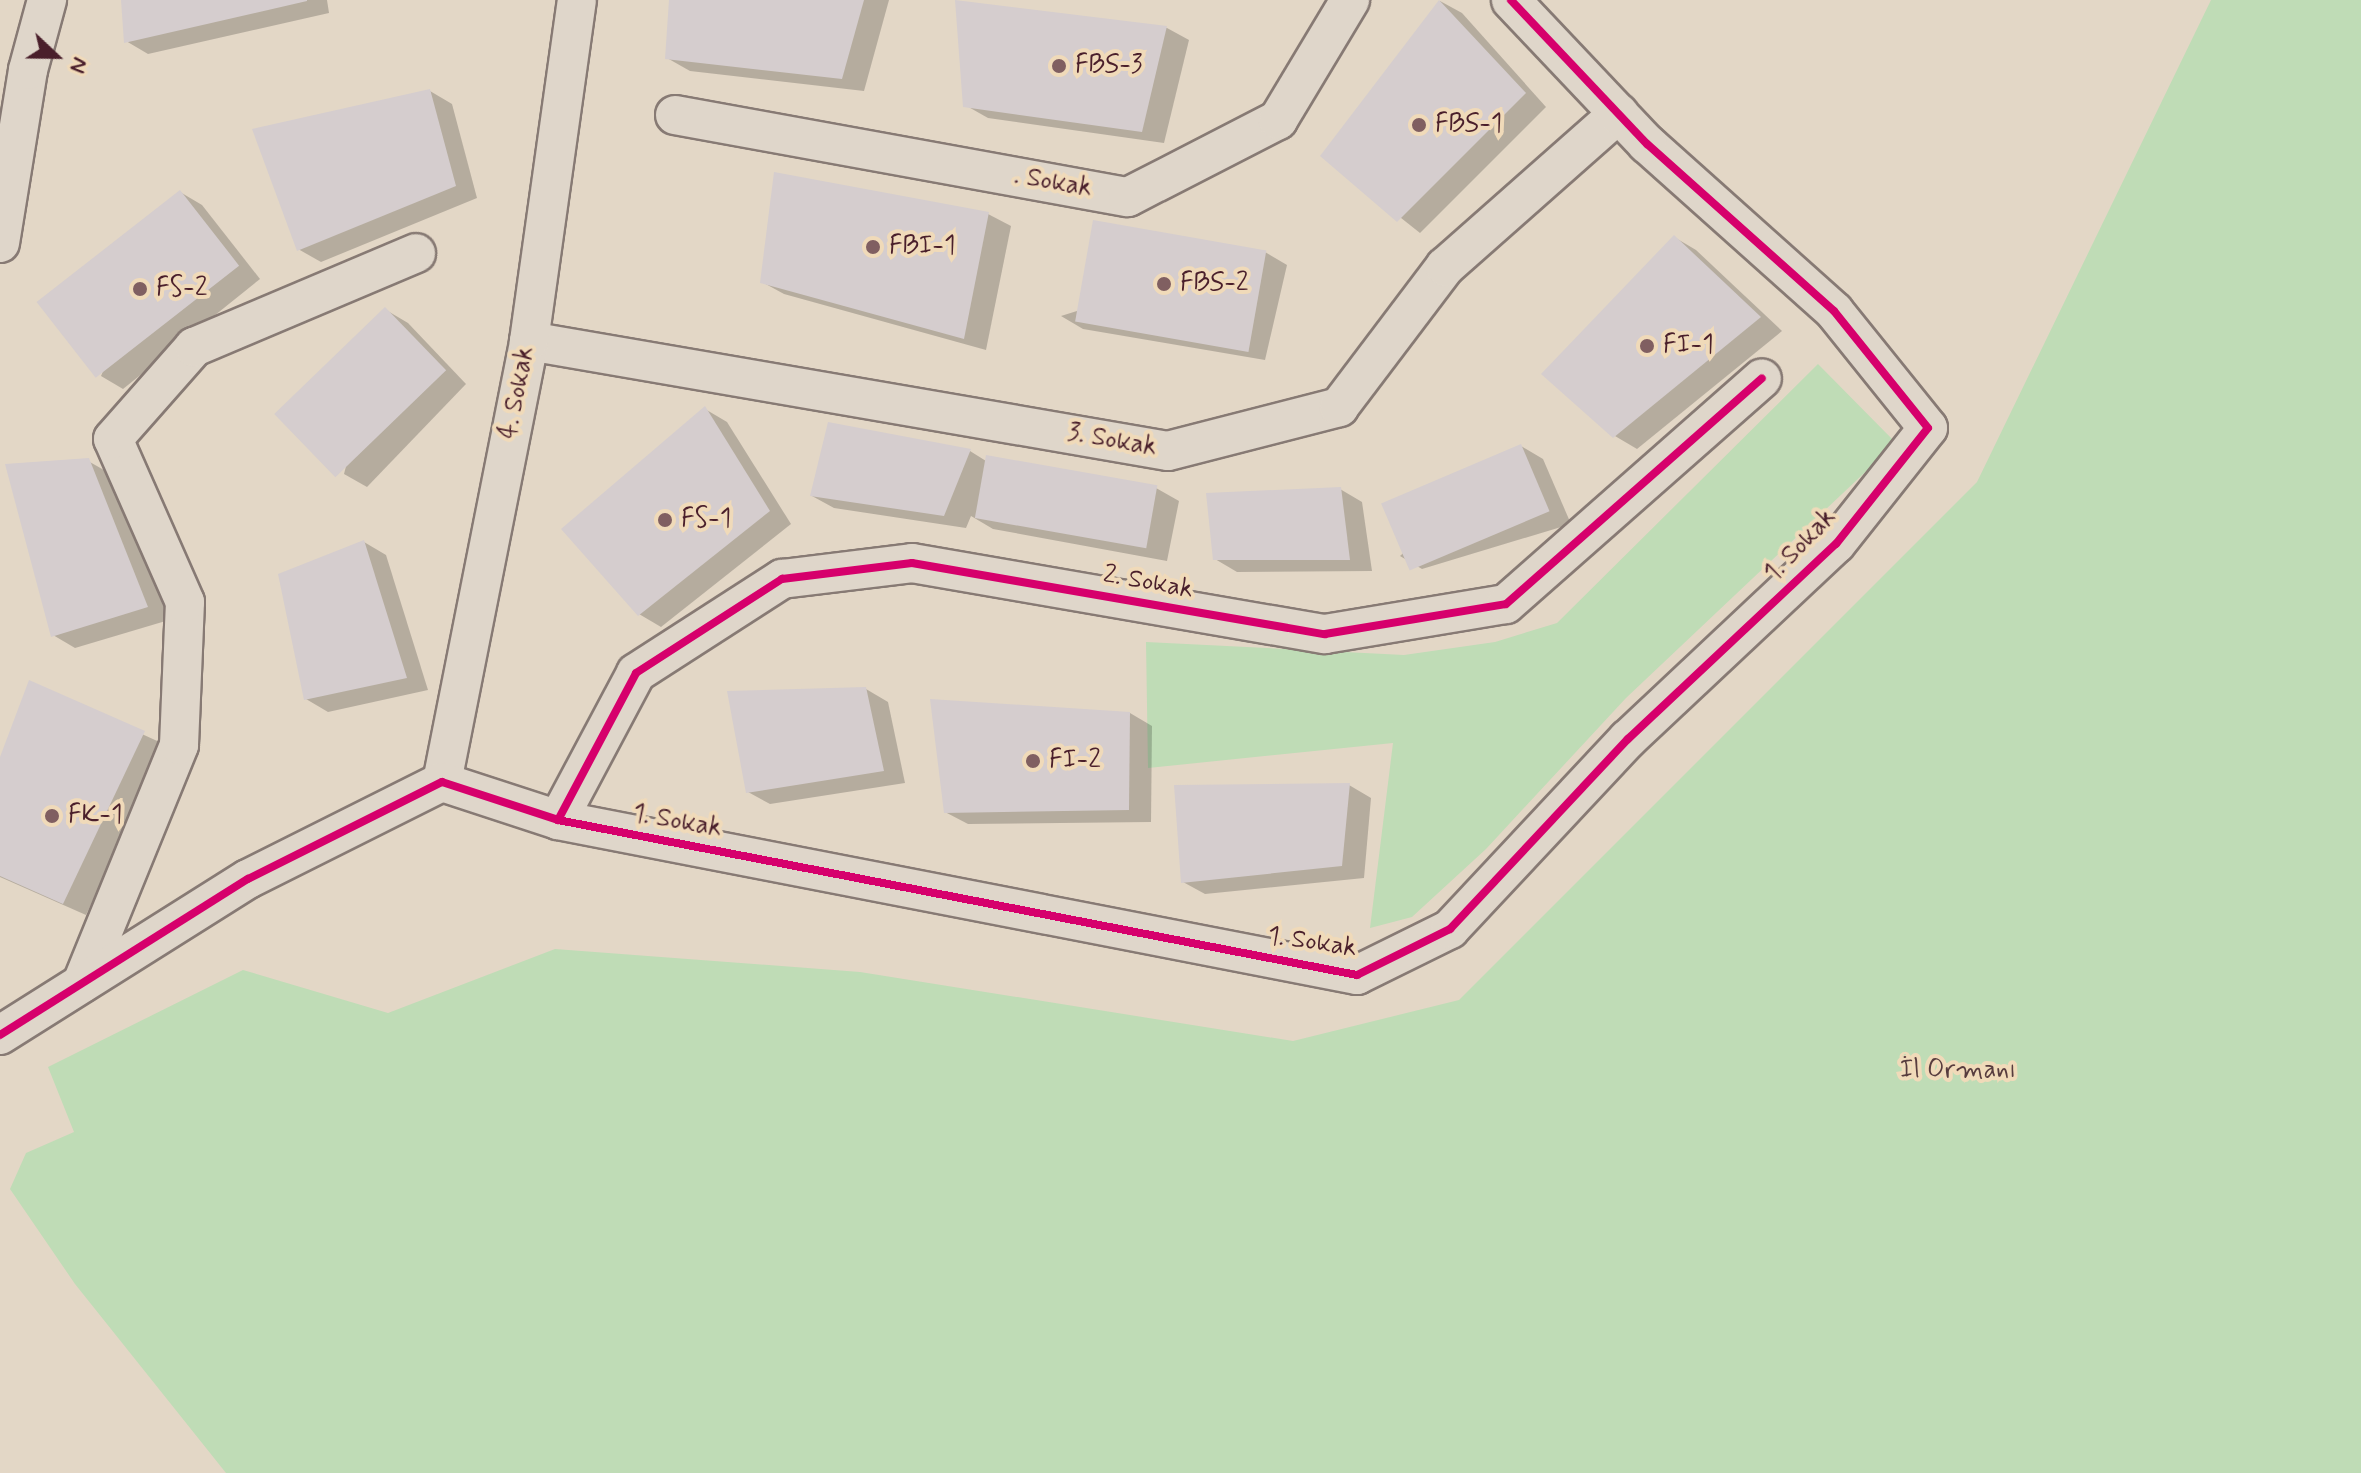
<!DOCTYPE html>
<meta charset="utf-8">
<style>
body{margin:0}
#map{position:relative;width:2361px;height:1473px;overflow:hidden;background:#e3d7c6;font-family:Mynerve,sans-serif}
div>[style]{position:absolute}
.green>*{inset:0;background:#bfdcb6}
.shadow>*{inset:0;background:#0003}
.building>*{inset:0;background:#d5cdce;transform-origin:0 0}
.roads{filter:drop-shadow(2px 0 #877a74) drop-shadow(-2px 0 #877a74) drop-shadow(0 2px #877a74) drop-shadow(0 -2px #877a74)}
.minor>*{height:38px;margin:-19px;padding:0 19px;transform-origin:19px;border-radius:19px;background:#dfd6ca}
.cycleway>*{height:8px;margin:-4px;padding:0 4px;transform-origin:4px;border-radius:4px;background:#d6006c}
.dots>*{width:22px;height:22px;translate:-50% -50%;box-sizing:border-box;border:4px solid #f0dab9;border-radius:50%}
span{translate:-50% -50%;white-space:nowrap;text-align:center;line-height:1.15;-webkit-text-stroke:8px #f0dab9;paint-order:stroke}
.poi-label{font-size:26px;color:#4a1f2b}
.left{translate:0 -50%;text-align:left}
.street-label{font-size:26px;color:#4a1f2b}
.park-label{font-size:26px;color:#573c3e}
.north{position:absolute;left:16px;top:16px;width:80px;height:80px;-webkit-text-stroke:6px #f0dab9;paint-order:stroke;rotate:112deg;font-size:22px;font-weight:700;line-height:32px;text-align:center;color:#4a1f2b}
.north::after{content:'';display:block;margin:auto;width:28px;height:36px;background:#4a1f2b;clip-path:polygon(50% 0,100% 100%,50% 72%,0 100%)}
</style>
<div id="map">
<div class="green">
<i style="clip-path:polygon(2211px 0,2361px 0,2361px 1473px,226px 1473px,75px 1284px,10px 1189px,26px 1153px,74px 1132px,48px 1067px,243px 970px,388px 1013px,555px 949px,860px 972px,1293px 1041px,1459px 1000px,1977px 482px)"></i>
<i style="clip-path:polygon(1818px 364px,1896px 443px,1626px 698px,1486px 849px,1412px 917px,1370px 928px,1393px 743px,1148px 768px,1146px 642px,1404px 655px,1495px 642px,1557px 623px)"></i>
</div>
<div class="shadow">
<i style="clip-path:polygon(123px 0,327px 0,329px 13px,148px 54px,126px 41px)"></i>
<i style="clip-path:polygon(671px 0,889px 0,864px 91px,690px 71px,667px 58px)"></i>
<i style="clip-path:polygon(1440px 1px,1462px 13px,1546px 107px,1420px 233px,1323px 156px)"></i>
<i style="clip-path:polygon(957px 2px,1167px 28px,1189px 40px,1164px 143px,988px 118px,965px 105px)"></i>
<i style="clip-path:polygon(430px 91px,452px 104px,477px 198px,321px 262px,298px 249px)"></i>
<i style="clip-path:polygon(180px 192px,202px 205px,260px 279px,123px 389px,101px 376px)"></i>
<i style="clip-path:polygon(988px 214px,1011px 226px,986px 350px,784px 294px,762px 282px)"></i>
<i style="clip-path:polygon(1674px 237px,1696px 250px,1782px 331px,1637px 449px,1615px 436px)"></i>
<i style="clip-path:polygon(1265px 252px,1287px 265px,1265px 360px,1083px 329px,1061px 316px)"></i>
<i style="clip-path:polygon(386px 310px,408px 323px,466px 384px,367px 487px,344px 474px)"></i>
<i style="clip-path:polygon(705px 409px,727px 422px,791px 524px,661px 627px,639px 614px)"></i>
<i style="clip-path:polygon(1521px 446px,1543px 459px,1571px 524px,1422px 569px,1400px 556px)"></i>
<i style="clip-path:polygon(970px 451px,986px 461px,1156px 488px,1179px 501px,1167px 561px,993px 529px,971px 516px,966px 528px,834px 508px,812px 496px)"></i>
<i style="clip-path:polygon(88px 461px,111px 474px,169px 620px,75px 648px,53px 635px)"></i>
<i style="clip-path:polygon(1340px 489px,1362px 502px,1372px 571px,1237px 572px,1215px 559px)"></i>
<i style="clip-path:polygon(364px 542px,386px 555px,428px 690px,328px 712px,306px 699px)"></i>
<i style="clip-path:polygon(30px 683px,166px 745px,86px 915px,0 877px,0 763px)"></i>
<i style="clip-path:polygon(866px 689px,888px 702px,905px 783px,770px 804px,748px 792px)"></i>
<i style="clip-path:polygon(1130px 713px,1152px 726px,1151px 822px,968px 824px,945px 812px)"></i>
<i style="clip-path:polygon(1349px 785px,1371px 798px,1364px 878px,1205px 894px,1183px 882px)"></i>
</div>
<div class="building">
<i style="clip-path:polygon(121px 0,307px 0,307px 1px,124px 43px)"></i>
<i style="clip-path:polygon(669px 0,864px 0,842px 79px,665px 59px)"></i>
<i style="clip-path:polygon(955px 0,1167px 26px,1142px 132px,963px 107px)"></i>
<i style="clip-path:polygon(1439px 0,1526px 93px,1397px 222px,1320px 156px)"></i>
<i style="clip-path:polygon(430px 89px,456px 186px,297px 251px,252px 129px)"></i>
<i style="clip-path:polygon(774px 172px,989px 212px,964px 339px,760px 283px)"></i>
<i style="left:180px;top:190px;width:96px;height:182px;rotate:52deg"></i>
<i style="left:1093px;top:220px;width:176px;height:103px;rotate:10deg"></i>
<i style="clip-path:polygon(1674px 235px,1761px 317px,1613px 438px,1541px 374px)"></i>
<i style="left:385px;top:307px;width:88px;height:154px;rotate:46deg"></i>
<i style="clip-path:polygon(705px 406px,770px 511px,638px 616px,561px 529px)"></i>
<i style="clip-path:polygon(828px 422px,971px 449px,944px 516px,810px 496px)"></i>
<i style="left:1521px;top:444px;width:73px;height:152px;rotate:67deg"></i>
<i style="left:986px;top:455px;width:174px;height:64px;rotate:10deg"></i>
<i style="clip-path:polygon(89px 458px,148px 607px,51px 637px,5px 464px)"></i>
<i style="clip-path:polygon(1341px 487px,1350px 560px,1213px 560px,1206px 493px)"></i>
<i style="clip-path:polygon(364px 540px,407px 678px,304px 700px,278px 574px)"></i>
<i style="clip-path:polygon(29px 680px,145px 731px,63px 904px,0 876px,0 757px)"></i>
<i style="clip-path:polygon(866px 687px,884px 771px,746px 793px,727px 691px)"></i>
<i style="clip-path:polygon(930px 699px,1130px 712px,1129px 810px,944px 813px)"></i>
<i style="clip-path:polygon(1350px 783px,1342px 866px,1181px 883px,1174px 785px)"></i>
</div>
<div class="roads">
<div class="minor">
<i style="left:675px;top:115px;width:460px;rotate:10.3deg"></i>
<i style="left:1128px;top:197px;width:169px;rotate:-27.2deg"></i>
<i style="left:1278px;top:120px;width:140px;rotate:-59deg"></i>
<i style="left:0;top:243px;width:175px;rotate:-80.8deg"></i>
<i style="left:28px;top:70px;width:73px;rotate:-74.8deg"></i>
<i style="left:529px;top:341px;width:648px;rotate:9.77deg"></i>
<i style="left:1168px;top:451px;width:177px;rotate:-14.4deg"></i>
<i style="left:1339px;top:407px;width:176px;rotate:-52.9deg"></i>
<i style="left:1445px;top:267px;width:232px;rotate:-41.5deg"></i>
<i style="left:442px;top:782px;width:449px;rotate:-78.8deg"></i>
<i style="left:529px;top:341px;width:344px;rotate:-82deg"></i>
<i style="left:558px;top:820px;width:166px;rotate:-62deg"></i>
<i style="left:636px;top:673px;width:174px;rotate:-32.8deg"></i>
<i style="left:782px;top:579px;width:131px;rotate:-7deg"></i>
<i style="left:912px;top:563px;width:419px;rotate:9.8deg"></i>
<i style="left:1325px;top:634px;width:183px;rotate:-9.4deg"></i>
<i style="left:1506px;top:604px;width:341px;rotate:-41.4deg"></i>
<i style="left:82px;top:983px;width:257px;rotate:-67.8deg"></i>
<i style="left:179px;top:745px;width:143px;rotate:-87.6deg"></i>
<i style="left:185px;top:602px;width:178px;rotate:-113.8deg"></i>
<i style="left:113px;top:439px;width:123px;rotate:-48.6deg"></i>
<i style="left:194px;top:347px;width:241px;rotate:-22.9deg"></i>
<i style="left:0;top:1035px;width:293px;rotate:-32.2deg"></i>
<i style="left:248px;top:879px;width:217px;rotate:-26.6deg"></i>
<i style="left:442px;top:782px;width:122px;rotate:18.1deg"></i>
<i style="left:558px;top:820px;width:814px;rotate:10.98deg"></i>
<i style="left:1357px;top:975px;width:104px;rotate:-26.3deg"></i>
<i style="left:1450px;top:929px;width:260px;rotate:-46.9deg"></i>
<i style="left:1628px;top:739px;width:285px;rotate:-43.2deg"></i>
<i style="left:1836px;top:544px;width:148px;rotate:-51.6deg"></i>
<i style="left:1928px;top:428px;width:150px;rotate:-128.8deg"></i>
<i style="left:1834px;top:311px;width:251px;rotate:-138.2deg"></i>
<i style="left:1647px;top:144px;width:198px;rotate:-133.4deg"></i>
</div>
</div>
<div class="cycleway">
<i style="left:558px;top:820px;width:166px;rotate:-62deg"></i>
<i style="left:636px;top:673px;width:174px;rotate:-32.8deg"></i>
<i style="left:782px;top:579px;width:131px;rotate:-7deg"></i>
<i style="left:912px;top:563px;width:419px;rotate:9.8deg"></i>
<i style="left:1325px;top:634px;width:183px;rotate:-9.4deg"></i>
<i style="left:1506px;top:604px;width:341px;rotate:-41.4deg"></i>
<i style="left:0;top:1035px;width:293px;rotate:-32.2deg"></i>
<i style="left:248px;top:879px;width:217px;rotate:-26.6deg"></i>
<i style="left:442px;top:782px;width:122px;rotate:18.1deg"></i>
<i style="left:558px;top:820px;width:814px;rotate:10.98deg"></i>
<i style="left:1357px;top:975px;width:104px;rotate:-26.3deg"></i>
<i style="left:1450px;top:929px;width:260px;rotate:-46.9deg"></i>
<i style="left:1628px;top:739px;width:285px;rotate:-43.2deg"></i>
<i style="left:1836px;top:544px;width:148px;rotate:-51.6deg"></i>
<i style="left:1928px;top:428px;width:150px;rotate:-128.8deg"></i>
<i style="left:1834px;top:311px;width:251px;rotate:-138.2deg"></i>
<i style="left:1647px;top:144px;width:198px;rotate:-133.4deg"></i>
</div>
<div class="dots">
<i style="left:1059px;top:66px;background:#805f61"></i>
<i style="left:1419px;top:125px;background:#805f61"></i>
<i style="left:873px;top:247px;background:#805f61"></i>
<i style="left:1164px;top:284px;background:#805f61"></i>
<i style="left:140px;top:289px;background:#805f61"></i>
<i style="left:1647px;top:346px;background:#805f61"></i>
<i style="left:665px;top:520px;background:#805f61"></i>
<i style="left:1033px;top:761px;background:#805f61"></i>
<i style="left:52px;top:816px;background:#805f61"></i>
</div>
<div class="poi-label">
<span class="left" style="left:1075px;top:66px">FBS-3</span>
<span class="left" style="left:1435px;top:125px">FBS-1</span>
<span class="left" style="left:889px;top:247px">FBI-1</span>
<span class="left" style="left:1180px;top:284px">FBS-2</span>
<span class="left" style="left:156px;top:289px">FS-2</span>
<span class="left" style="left:1663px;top:346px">FI-1</span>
<span class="left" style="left:681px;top:520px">FS-1</span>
<span class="left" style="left:1049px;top:761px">FI-2</span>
<span class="left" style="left:68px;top:816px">FK-1</span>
</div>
<div class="street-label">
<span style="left:1053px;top:183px;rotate:10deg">. Sokak</span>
<span style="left:518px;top:393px;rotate:-79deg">4. Sokak</span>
<span style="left:1112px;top:441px;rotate:10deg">3. Sokak</span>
<span style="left:1801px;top:546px;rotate:-46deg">1. Sokak</span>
<span style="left:1148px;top:583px;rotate:10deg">2. Sokak</span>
<span style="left:677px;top:822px;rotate:10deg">1. Sokak</span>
<span style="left:1312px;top:943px;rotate:8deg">1. Sokak</span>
</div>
<div class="park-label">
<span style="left:1958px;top:1071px">İl Ormanı</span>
</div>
<div class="north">N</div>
</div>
